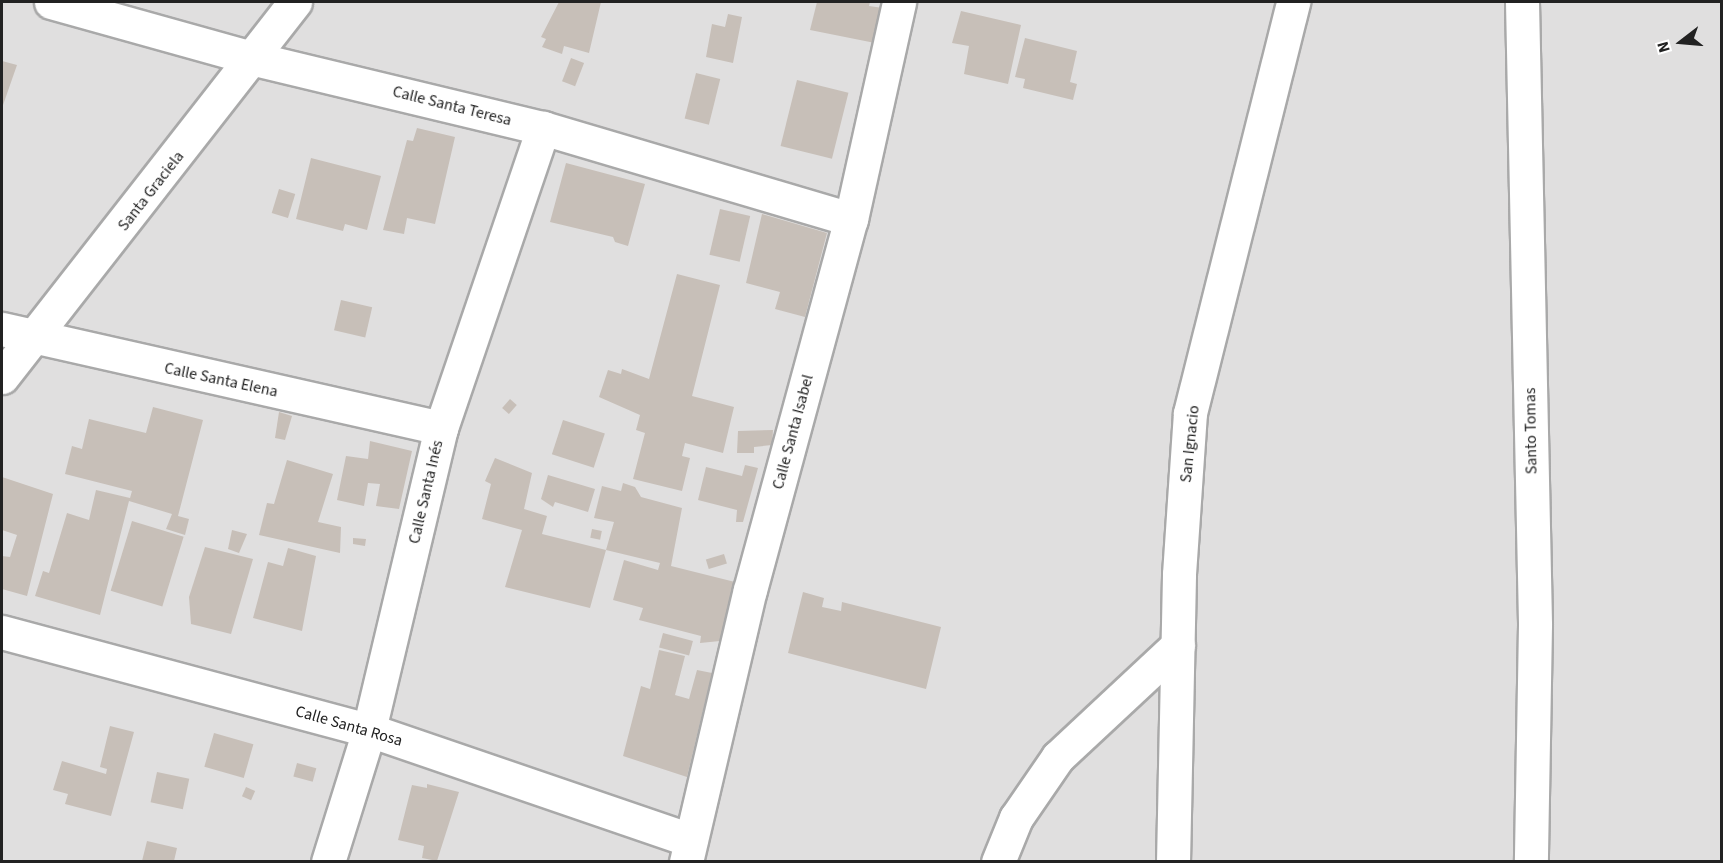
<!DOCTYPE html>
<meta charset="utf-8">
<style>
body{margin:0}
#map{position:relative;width:1723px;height:863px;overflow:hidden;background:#f2efe9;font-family:"Source Sans 3",sans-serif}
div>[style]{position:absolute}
.residential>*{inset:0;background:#e0dfdf;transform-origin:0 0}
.building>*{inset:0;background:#c7bfb8;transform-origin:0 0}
.roads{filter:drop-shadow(2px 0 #a9a9a9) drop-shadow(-2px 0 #a9a9a9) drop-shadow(0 2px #a9a9a9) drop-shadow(0 -2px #a9a9a9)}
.street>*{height:33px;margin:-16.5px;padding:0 16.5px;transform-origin:16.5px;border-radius:16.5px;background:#fff}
span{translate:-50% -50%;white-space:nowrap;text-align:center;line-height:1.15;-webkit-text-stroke:6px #fff;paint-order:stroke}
.street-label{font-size:16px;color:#222}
.frame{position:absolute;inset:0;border:3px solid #222;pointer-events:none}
.north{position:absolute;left:1651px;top:12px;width:60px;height:60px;-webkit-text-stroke:4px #fff;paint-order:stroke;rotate:254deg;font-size:16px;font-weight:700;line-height:24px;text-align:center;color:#222}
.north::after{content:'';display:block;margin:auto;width:21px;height:27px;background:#222;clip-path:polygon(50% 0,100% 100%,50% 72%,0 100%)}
</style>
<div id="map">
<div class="residential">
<i style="left:2px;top:2px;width:1719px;height:859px"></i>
</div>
<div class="building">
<i style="clip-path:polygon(559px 2px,601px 2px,589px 53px,564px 46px,562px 54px,542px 47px,546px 39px,541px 37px)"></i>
<i style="clip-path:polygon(817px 2px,870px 2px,869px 6px,883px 8px,875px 43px,810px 30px)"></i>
<i style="clip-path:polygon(961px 11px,1021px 25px,1008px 84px,964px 74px,969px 46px,952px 43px)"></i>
<i style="clip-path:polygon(728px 14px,742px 17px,733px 63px,706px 57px,712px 24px,725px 27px)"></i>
<i style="clip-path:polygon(1025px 38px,1077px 51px,1070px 82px,1077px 84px,1073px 100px,1023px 88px,1025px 79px,1015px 77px)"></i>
<i style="left:571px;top:58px;width:14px;height:25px;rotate:21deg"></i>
<i style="clip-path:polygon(2px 61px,17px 65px,2px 108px)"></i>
<i style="left:696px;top:73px;width:25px;height:47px;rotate:14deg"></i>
<i style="left:797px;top:80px;width:53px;height:68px;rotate:14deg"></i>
<i style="clip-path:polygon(417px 128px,455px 137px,435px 224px,407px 218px,404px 234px,383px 230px,407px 140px,413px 141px)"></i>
<i style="clip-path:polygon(311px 158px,381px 176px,367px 230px,345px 224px,343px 231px,296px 219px)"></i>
<i style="clip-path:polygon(566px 163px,645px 184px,628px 246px,615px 242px,613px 237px,550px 222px)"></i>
<i style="left:279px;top:189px;width:17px;height:25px;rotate:17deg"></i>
<i style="left:720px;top:209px;width:31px;height:47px;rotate:13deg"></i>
<i style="clip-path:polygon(762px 214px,827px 233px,805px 317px,775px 309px,780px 292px,746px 283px)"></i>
<i style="clip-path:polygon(677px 274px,720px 285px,692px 396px,734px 407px,723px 453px,685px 443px,682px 456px,690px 458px,682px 491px,633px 479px,645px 433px,636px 430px,640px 415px,599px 397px,608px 370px,621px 374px,622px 369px,649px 379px)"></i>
<i style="left:341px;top:300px;width:32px;height:31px;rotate:13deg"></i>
<i style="left:510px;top:399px;width:9px;height:12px;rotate:41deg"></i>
<i style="clip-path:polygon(153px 407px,203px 420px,178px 516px,189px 519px,185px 535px,166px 529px,172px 514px,129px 501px,100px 615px,35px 596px,43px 571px,49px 573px,67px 513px,89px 520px,96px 490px,130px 498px,132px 491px,65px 474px,72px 446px,82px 449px,89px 419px,146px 433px)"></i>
<i style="clip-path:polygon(279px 412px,292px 416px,285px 440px,275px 438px)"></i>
<i style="left:563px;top:420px;width:44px;height:36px;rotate:18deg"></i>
<i style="clip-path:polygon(773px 430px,772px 445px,754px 447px,754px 453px,737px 453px,738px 431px)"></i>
<i style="clip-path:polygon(370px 441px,412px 451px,399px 509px,376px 506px,380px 484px,368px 483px,364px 506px,337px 500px,346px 456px,368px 459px)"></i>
<i style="clip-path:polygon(495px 458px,532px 473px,524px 509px,547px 516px,542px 534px,606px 550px,614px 522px,594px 518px,602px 486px,621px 491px,623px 483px,635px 487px,641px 497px,682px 508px,671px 566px,735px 582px,720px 641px,700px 643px,701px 636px,639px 620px,643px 608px,613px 600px,624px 560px,658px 570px,660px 563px,606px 550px,590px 608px,505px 587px,522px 530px,482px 519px,491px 484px,485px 481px)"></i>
<i style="clip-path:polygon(287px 460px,333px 474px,318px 522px,341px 527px,340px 553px,259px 535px,267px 503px,274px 504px)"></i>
<i style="clip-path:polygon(745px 465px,758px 468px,743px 522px,736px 522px,737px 510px,698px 500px,706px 467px,742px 476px)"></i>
<i style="clip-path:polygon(548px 475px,595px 489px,588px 512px,555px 502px,553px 507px,541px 499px)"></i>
<i style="clip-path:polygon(2px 477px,53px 494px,27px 596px,2px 589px,2px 556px,10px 557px,17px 535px,2px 530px)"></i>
<i style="left:132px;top:521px;width:54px;height:73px;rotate:17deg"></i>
<i style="left:592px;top:529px;width:10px;height:9px;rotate:11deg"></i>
<i style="clip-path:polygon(232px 530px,247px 534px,239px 553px,228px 549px)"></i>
<i style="clip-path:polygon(353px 538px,366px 539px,365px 546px,353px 544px)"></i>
<i style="clip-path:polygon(205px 547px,253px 559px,231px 634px,191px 624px,189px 597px)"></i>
<i style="clip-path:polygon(288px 548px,316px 556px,302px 631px,253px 618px,268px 562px,283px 566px)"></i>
<i style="left:724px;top:554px;width:10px;height:19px;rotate:73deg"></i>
<i style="clip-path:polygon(803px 592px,824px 598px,822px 607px,841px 611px,842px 602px,941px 627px,926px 689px,788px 653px)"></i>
<i style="left:663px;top:633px;width:31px;height:15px;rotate:15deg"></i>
<i style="clip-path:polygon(659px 650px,685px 656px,675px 695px,689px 699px,697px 670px,712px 673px,687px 777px,623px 756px,641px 686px,650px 689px)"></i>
<i style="clip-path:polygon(110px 726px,134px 732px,111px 816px,65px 804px,68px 794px,53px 790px,62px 761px,106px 774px,107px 769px,100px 767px)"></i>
<i style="left:214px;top:733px;width:41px;height:35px;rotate:16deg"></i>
<i style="left:297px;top:763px;width:20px;height:14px;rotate:15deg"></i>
<i style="left:157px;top:772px;width:33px;height:31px;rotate:12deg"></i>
<i style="clip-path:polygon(427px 784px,459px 792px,437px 861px,422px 858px,424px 846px,398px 840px,412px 785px,427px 788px)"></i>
<i style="left:246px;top:787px;width:10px;height:10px;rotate:24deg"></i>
<i style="clip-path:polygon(147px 841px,177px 848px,174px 861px,142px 861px)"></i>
</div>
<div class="roads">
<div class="street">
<i style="left:51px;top:2px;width:212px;rotate:15.6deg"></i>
<i style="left:255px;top:59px;width:296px;rotate:13.5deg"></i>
<i style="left:543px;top:128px;width:321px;rotate:16.5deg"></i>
<i style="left:1522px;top:2px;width:623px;rotate:88.8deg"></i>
<i style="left:1535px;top:625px;width:237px;rotate:91deg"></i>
<i style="left:2px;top:329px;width:450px;rotate:12.7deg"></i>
<i style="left:2px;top:377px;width:476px;rotate:-52deg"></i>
<i style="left:2px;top:632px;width:380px;rotate:15deg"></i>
<i style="left:369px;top:730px;width:340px;rotate:18.9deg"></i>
<i style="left:328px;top:862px;width:138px;rotate:-72.7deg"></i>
<i style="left:369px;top:730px;width:310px;rotate:-76.6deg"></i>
<i style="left:441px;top:428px;width:317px;rotate:-71.2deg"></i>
<i style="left:686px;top:862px;width:279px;rotate:-76.8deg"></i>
<i style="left:750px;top:590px;width:385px;rotate:-74.8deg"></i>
<i style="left:851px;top:219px;width:222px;rotate:-77.5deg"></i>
<i style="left:998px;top:862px;width:48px;rotate:-67.8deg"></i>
<i style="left:1016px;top:818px;width:74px;rotate:-55.5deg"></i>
<i style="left:1058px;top:757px;width:164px;rotate:-43deg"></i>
<i style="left:1173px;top:862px;width:288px;rotate:-88.8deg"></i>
<i style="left:1179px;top:574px;width:161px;rotate:-86.1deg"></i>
<i style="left:1190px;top:413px;width:424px;rotate:-75.9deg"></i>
</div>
</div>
<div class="street-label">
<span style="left:452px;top:106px;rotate:14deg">Calle Santa Teresa</span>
<span style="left:151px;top:191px;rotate:-52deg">Santa Graciela</span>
<span style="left:221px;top:380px;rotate:12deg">Calle Santa Elena</span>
<span style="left:1531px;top:431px;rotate:-91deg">Santo Tomas</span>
<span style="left:793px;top:432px;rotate:-75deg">Calle Santa Isabel</span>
<span style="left:1190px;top:444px;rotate:-84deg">San Ignacio</span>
<span style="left:426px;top:492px;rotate:-77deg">Calle Santa Inés</span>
<span style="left:349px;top:726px;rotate:16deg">Calle Santa Rosa</span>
</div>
<div class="frame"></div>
<div class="north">N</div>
</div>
